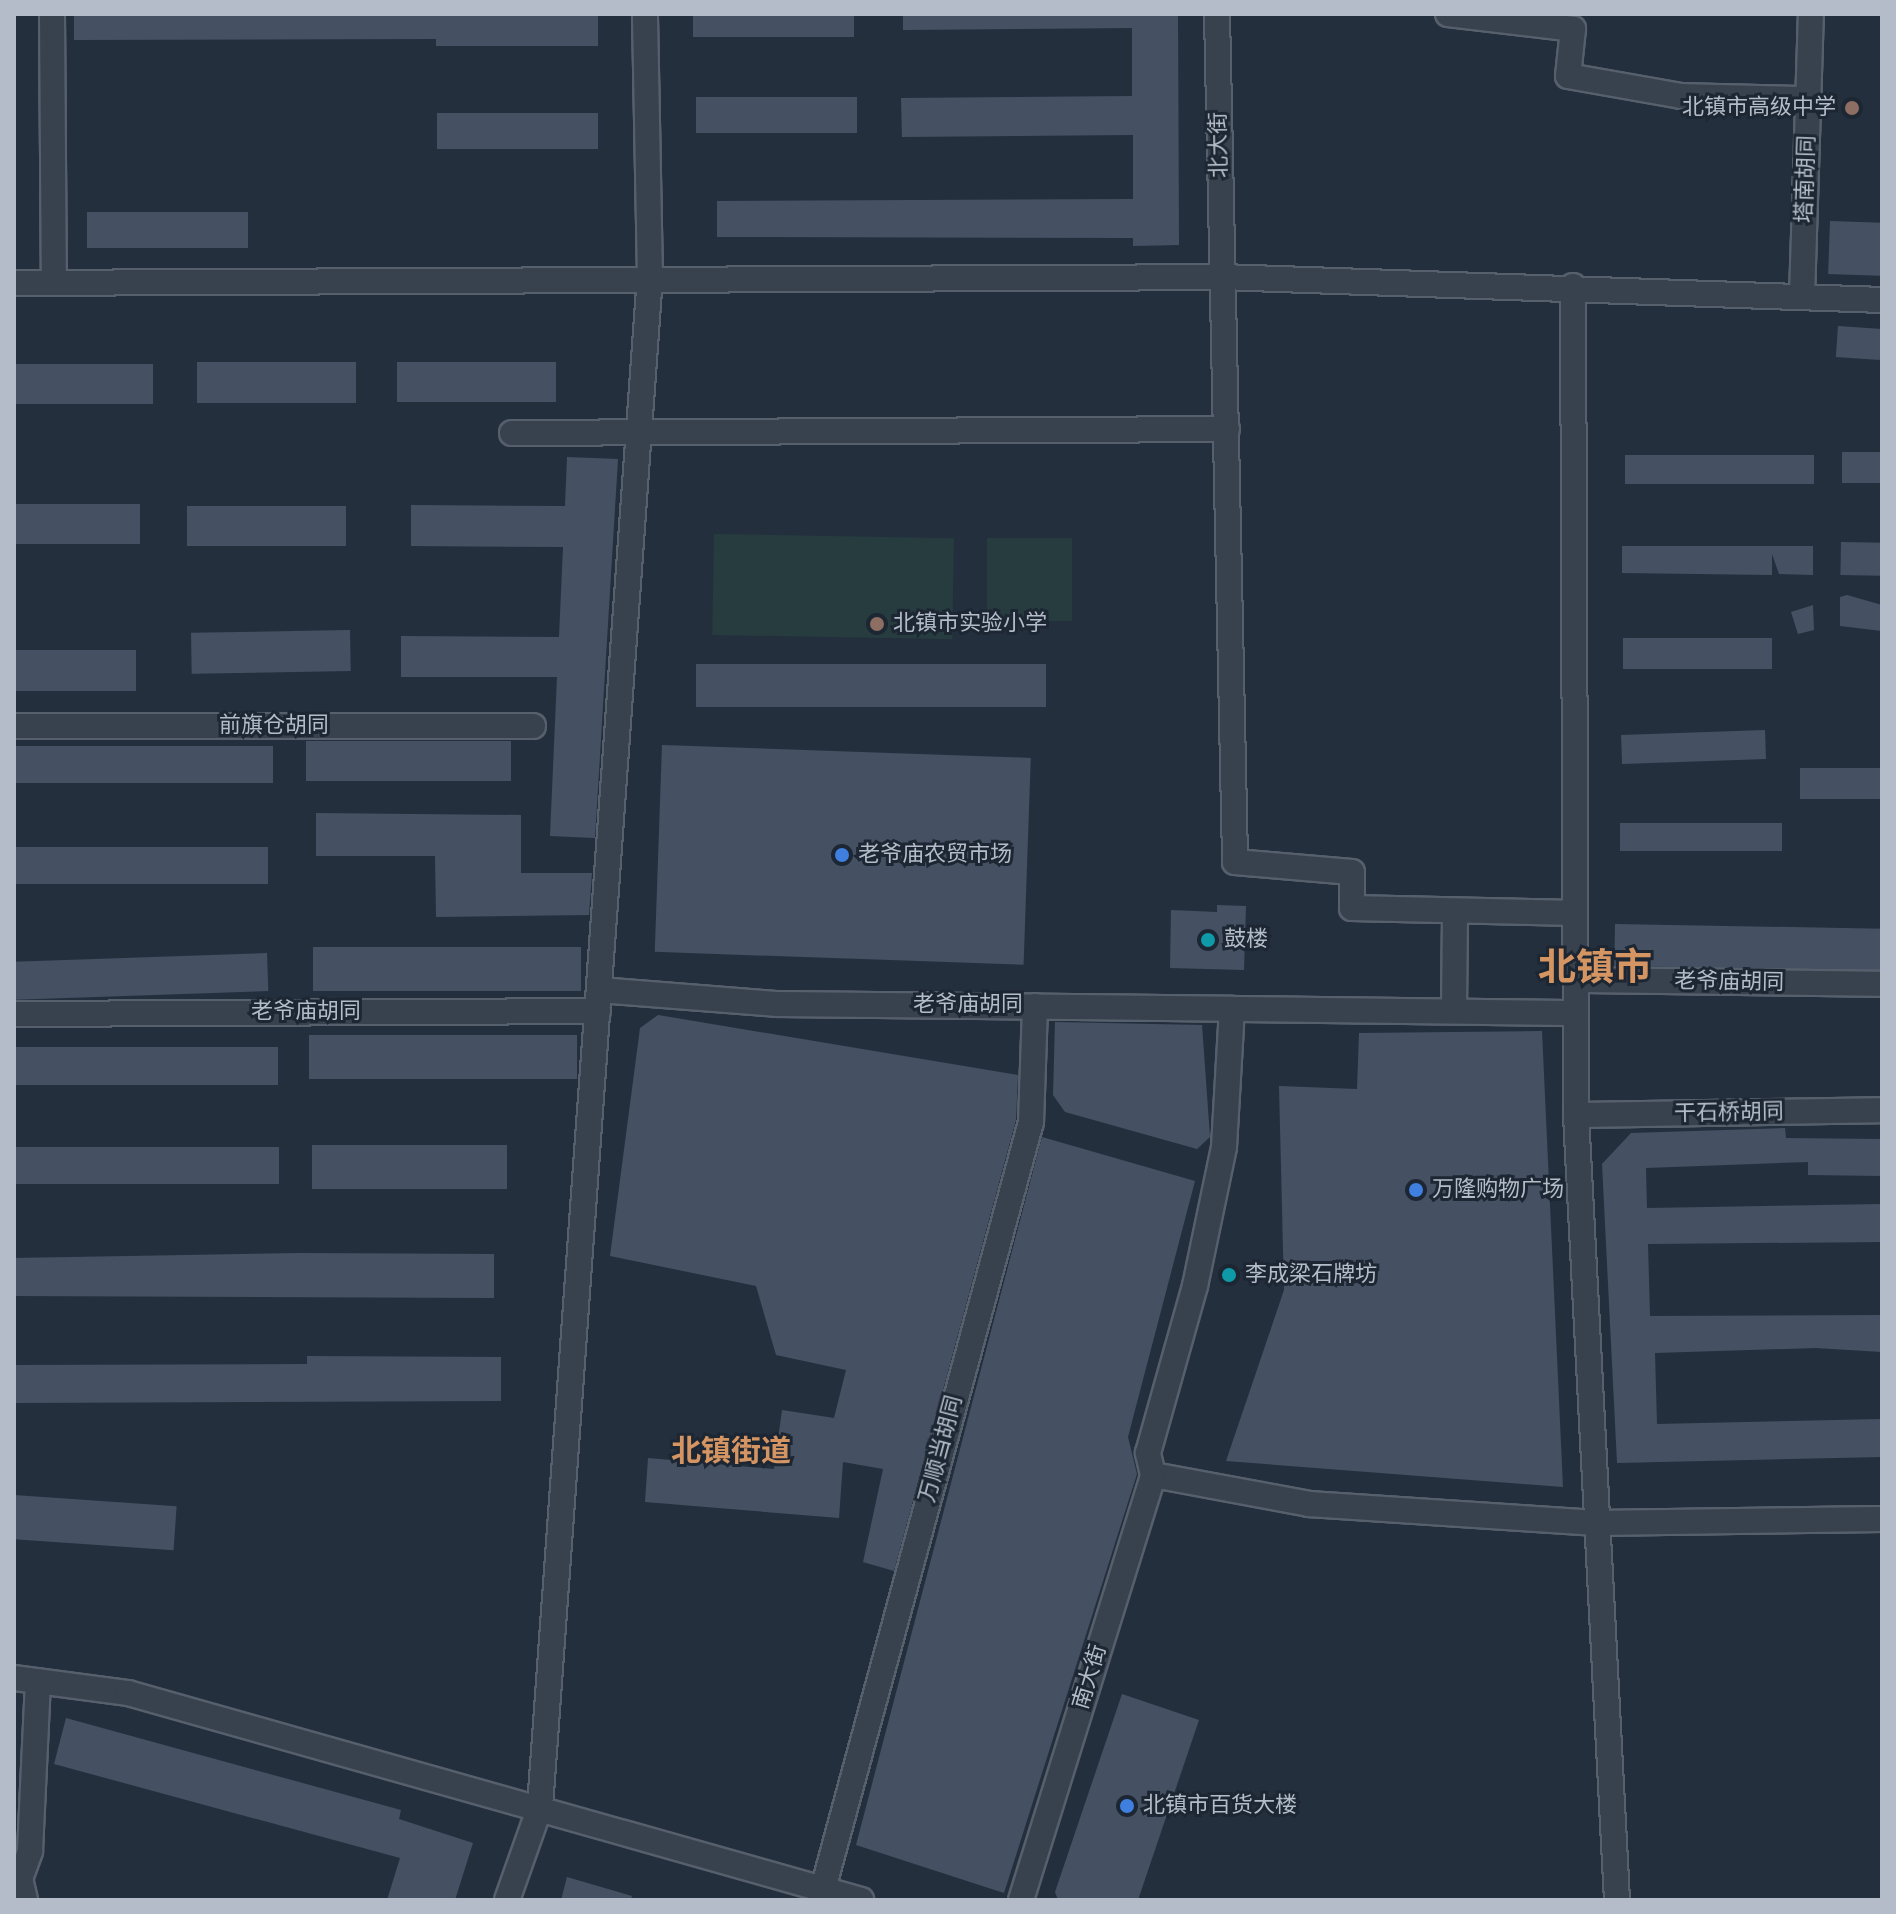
<!DOCTYPE html>
<meta charset="utf-8">
<style>
body{margin:0}
#map{position:relative;width:1896px;height:1914px;overflow:hidden;background:#242f3e;font-family:"Source Sans 3","Noto Sans SC",sans-serif}
div>[style]{position:absolute}
.green>*{inset:0;background:#263c3f;transform-origin:0 0}
.building>*{inset:0;background:#455162;transform-origin:0 0}
.roads{filter:drop-shadow(2px 0 #565f6c) drop-shadow(-2px 0 #565f6c) drop-shadow(0 2px #565f6c) drop-shadow(0 -2px #565f6c)}
.minor>*{height:24px;margin:-12px;padding:0 12px;transform-origin:12px;border-radius:12px;background:#38414e}
.dots>*{width:22px;height:22px;translate:-50% -50%;box-sizing:border-box;border:4px solid #1d2633;border-radius:50%}
span{translate:-50% -50%;white-space:nowrap;text-align:center;line-height:1.15;-webkit-text-stroke:6px #1d2633;paint-order:stroke}
.poi-label{font-size:22px;color:#b4bcc9}
.right{translate:-100% -50%;text-align:right}
.left{translate:0 -50%;text-align:left}
.street-label{font-size:22px;color:#b4bcc9}
.district-label{font-size:30px;color:#d59563;font-weight:700}
.town-label{font-size:38px;color:#d59563;font-weight:700}
.frame{position:absolute;inset:0;border:16px solid #b4bcc9;pointer-events:none}
</style>
<div id="map">
<div class="green">
<i style="left:714px;top:534px;width:240px;height:101px;rotate:1deg"></i>
<i style="left:987px;top:538px;width:85px;height:83px"></i>
</div>
<div class="building">
<i style="clip-path:polygon(74px 14px,598px 14px,598px 46px,436px 46px,436px 39px,74px 40px)"></i>
<i style="left:693px;top:14px;width:161px;height:23px"></i>
<i style="clip-path:polygon(903px 14px,1178px 14px,1179px 245px,1133px 246px,1133px 238px,717px 237px,717px 201px,1133px 199px,1133px 135px,902px 137px,901px 98px,1132px 96px,1132px 28px,903px 30px)"></i>
<i style="left:696px;top:97px;width:161px;height:36px"></i>
<i style="left:437px;top:113px;width:161px;height:36px"></i>
<i style="left:87px;top:212px;width:161px;height:36px"></i>
<i style="left:1830px;top:221px;width:52px;height:53px;rotate:2deg"></i>
<i style="left:1838px;top:326px;width:44px;height:31px;rotate:4deg"></i>
<i style="left:356px;top:362px;width:41px;height:159px;rotate:90deg"></i>
<i style="left:556px;top:362px;width:40px;height:159px;rotate:90deg"></i>
<i style="left:153px;top:364px;width:40px;height:139px;rotate:90deg"></i>
<i style="left:1842px;top:452px;width:40px;height:31px"></i>
<i style="left:1814px;top:455px;width:29px;height:189px;rotate:90deg"></i>
<i style="clip-path:polygon(567px 457px,618px 459px,595px 838px,550px 836px,557px 677px,401px 677px,401px 636px,559px 637px,563px 547px,411px 546px,411px 505px,565px 506px)"></i>
<i style="left:140px;top:504px;width:40px;height:126px;rotate:90deg"></i>
<i style="left:346px;top:506px;width:40px;height:159px;rotate:90deg"></i>
<i style="left:1841px;top:542px;width:41px;height:33px;rotate:1deg"></i>
<i style="clip-path:polygon(1622px 546px,1813px 546px,1813px 575px,1779px 574px,1772px 554px,1772px 575px,1622px 573px)"></i>
<i style="clip-path:polygon(1847px 595px,1882px 605px,1882px 631px,1840px 626px,1840px 597px)"></i>
<i style="clip-path:polygon(1813px 605px,1814px 630px,1798px 634px,1791px 612px)"></i>
<i style="left:350px;top:630px;width:41px;height:159px;rotate:89deg"></i>
<i style="left:1623px;top:638px;width:149px;height:31px"></i>
<i style="left:14px;top:650px;width:122px;height:41px"></i>
<i style="left:1046px;top:664px;width:43px;height:350px;rotate:90deg"></i>
<i style="left:1765px;top:730px;width:29px;height:144px;rotate:88deg"></i>
<i style="left:306px;top:741px;width:205px;height:40px"></i>
<i style="left:662px;top:745px;width:369px;height:207px;rotate:2deg"></i>
<i style="left:273px;top:746px;width:37px;height:259px;rotate:90deg"></i>
<i style="left:1882px;top:768px;width:31px;height:82px;rotate:90deg"></i>
<i style="clip-path:polygon(316px 813px,521px 815px,521px 873px,592px 873px,589px 915px,436px 917px,435px 856px,316px 856px)"></i>
<i style="left:1782px;top:823px;width:28px;height:162px;rotate:90deg"></i>
<i style="left:268px;top:847px;width:37px;height:254px;rotate:90deg"></i>
<i style="clip-path:polygon(1217px 905px,1246px 906px,1244px 970px,1170px 968px,1171px 910px,1217px 912px)"></i>
<i style="left:1615px;top:924px;width:267px;height:42px;rotate:1deg"></i>
<i style="left:581px;top:947px;width:44px;height:268px;rotate:90deg"></i>
<i style="left:267px;top:953px;width:38px;height:253px;rotate:88deg"></i>
<i style="clip-path:polygon(658px 1015px,1018px 1075px,1016px 1120px,894px 1571px,863px 1562px,883px 1469px,843px 1462px,839px 1518px,645px 1502px,648px 1458px,774px 1469px,782px 1410px,834px 1418px,846px 1370px,776px 1355px,756px 1286px,610px 1256px,640px 1028px)"></i>
<i style="clip-path:polygon(1055px 1022px,1202px 1025px,1210px 1137px,1197px 1149px,1065px 1112px,1053px 1095px)"></i>
<i style="clip-path:polygon(1542px 1031px,1563px 1487px,1226px 1461px,1284px 1290px,1279px 1086px,1357px 1089px,1359px 1033px)"></i>
<i style="left:577px;top:1035px;width:44px;height:268px;rotate:90deg"></i>
<i style="left:278px;top:1047px;width:38px;height:264px;rotate:90deg"></i>
<i style="clip-path:polygon(1785px 1128px,1786px 1138px,1882px 1139px,1882px 1176px,1808px 1175px,1808px 1162px,1646px 1168px,1647px 1208px,1882px 1204px,1882px 1242px,1648px 1244px,1650px 1316px,1882px 1315px,1882px 1352px,1816px 1348px,1655px 1353px,1657px 1424px,1882px 1419px,1882px 1457px,1617px 1463px,1602px 1164px,1631px 1133px)"></i>
<i style="clip-path:polygon(1042px 1137px,1195px 1181px,1128px 1437px,1137px 1474px,1004px 1893px,856px 1845px)"></i>
<i style="left:312px;top:1145px;width:195px;height:44px"></i>
<i style="left:279px;top:1147px;width:37px;height:265px;rotate:90deg"></i>
<i style="clip-path:polygon(300px 1253px,494px 1254px,494px 1298px,14px 1296px,14px 1258px)"></i>
<i style="clip-path:polygon(307px 1356px,501px 1357px,501px 1401px,14px 1403px,14px 1365px,307px 1364px)"></i>
<i style="left:14px;top:1495px;width:163px;height:44px;rotate:4deg"></i>
<i style="clip-path:polygon(1122px 1694px,1199px 1720px,1138px 1900px,1058px 1900px,1055px 1892px)"></i>
<i style="clip-path:polygon(66px 1718px,401px 1810px,399px 1819px,473px 1843px,455px 1900px,387px 1900px,400px 1858px,54px 1764px)"></i>
<i style="clip-path:polygon(567px 1877px,632px 1896px,631px 1900px,561px 1900px)"></i>
</div>
<div class="roads">
<div class="minor">
<i style="left:52px;top:14px;width:268px;rotate:89.6deg"></i>
<i style="left:1217px;top:14px;width:848px;rotate:88.78deg"></i>
<i style="left:1235px;top:862px;width:117px;rotate:4.9deg"></i>
<i style="left:1352px;top:872px;width:36px;rotate:90deg"></i>
<i style="left:1352px;top:908px;width:223px;rotate:1.3deg"></i>
<i style="left:1448px;top:14px;width:126px;rotate:6.8deg"></i>
<i style="left:1573px;top:29px;width:47px;rotate:96.1deg"></i>
<i style="left:1568px;top:76px;width:115px;rotate:10deg"></i>
<i style="left:1681px;top:96px;width:127px;rotate:1.4deg"></i>
<i style="left:14px;top:283px;width:1207px;rotate:-0.28deg"></i>
<i style="left:1221px;top:277px;width:661px;rotate:1.99deg"></i>
<i style="left:1573px;top:286px;width:829px;rotate:89.79deg"></i>
<i style="left:1576px;top:1115px;width:786px;rotate:87.01deg"></i>
<i style="left:1802px;top:297px;width:283px;rotate:-88.2deg"></i>
<i style="left:512px;top:433px;width:715px;rotate:-0.32deg"></i>
<i style="left:14px;top:726px;width:519px"></i>
<i style="left:1576px;top:980px;width:306px;rotate:0.7deg"></i>
<i style="left:599px;top:990px;width:180px;rotate:4.5deg"></i>
<i style="left:778px;top:1004px;width:454px;rotate:0.6deg"></i>
<i style="left:1454px;top:1010px;width:96px;rotate:-89.4deg"></i>
<i style="left:14px;top:1014px;width:584px;rotate:-0.29deg"></i>
<i style="left:1576px;top:1115px;width:306px;rotate:-0.9deg"></i>
<i style="left:1153px;top:1475px;width:159px;rotate:10.5deg"></i>
<i style="left:1309px;top:1504px;width:288px;rotate:3.8deg"></i>
<i style="left:1596px;top:1523px;width:286px;rotate:-0.8deg"></i>
<i style="left:14px;top:1678px;width:115px;rotate:7.5deg"></i>
<i style="left:128px;top:1693px;width:762px;rotate:15.77deg"></i>
<i style="left:25px;top:1900px;width:22px;rotate:-103deg"></i>
<i style="left:20px;top:1879px;width:30px;rotate:-70deg"></i>
<i style="left:30px;top:1851px;width:170px;rotate:-87.3deg"></i>
<i style="left:507px;top:1900px;width:99px;rotate:-70.5deg"></i>
<i style="left:540px;top:1807px;width:1534px;rotate:-85.89deg"></i>
<i style="left:650px;top:277px;width:263px;rotate:-91.1deg"></i>
<i style="left:820px;top:1900px;width:806px;rotate:-74.83deg"></i>
<i style="left:1031px;top:1122px;width:116px;rotate:-88deg"></i>
<i style="left:1021px;top:1900px;width:445px;rotate:-72.7deg"></i>
<i style="left:1153px;top:1475px;width:23px;rotate:-103deg"></i>
<i style="left:1148px;top:1453px;width:173px;rotate:-74.3deg"></i>
<i style="left:1195px;top:1286px;width:142px;rotate:-78.2deg"></i>
<i style="left:1224px;top:1147px;width:138px;rotate:-86.7deg"></i>
<i style="left:1232px;top:1009px;width:344px;rotate:0.7deg"></i>
</div>
</div>
<div class="dots">
<i style="left:1852px;top:108px;background:#8d6e63"></i>
<i style="left:877px;top:624px;background:#8d6e63"></i>
<i style="left:842px;top:855px;background:#3f7fe0"></i>
<i style="left:1208px;top:940px;background:#0f9aa8"></i>
<i style="left:1416px;top:1190px;background:#3f7fe0"></i>
<i style="left:1229px;top:1275px;background:#0f9aa8"></i>
<i style="left:1127px;top:1806px;background:#3f7fe0"></i>
</div>
<div class="poi-label">
<span class="right" style="left:1836px;top:108px">北镇市高级中学</span>
<span class="left" style="left:893px;top:624px">北镇市实验小学</span>
<span class="left" style="left:858px;top:855px">老爷庙农贸市场</span>
<span class="left" style="left:1224px;top:940px">鼓楼</span>
<span class="left" style="left:1432px;top:1190px">万隆购物广场</span>
<span class="left" style="left:1245px;top:1275px">李成梁石牌坊</span>
<span class="left" style="left:1143px;top:1806px">北镇市百货大楼</span>
</div>
<div class="street-label">
<span style="left:1219px;top:145px;rotate:-91deg">北大街</span>
<span style="left:1806px;top:179px;rotate:-88deg">塔南胡同</span>
<span style="left:274px;top:726px">前旗仓胡同</span>
<span style="left:1729px;top:982px;rotate:1deg">老爷庙胡同</span>
<span style="left:968px;top:1005px">老爷庙胡同</span>
<span style="left:306px;top:1012px">老爷庙胡同</span>
<span style="left:1729px;top:1113px;rotate:-1deg">干石桥胡同</span>
<span style="left:941px;top:1449px;rotate:-75deg">万顺当胡同</span>
<span style="left:1090px;top:1677px;rotate:-73deg">南大街</span>
</div>
<div class="district-label">
<span style="left:731px;top:1452px">北镇街道</span>
</div>
<div class="town-label">
<span style="left:1595px;top:969px">北镇市</span>
</div>
<div class="frame"></div>
</div>
